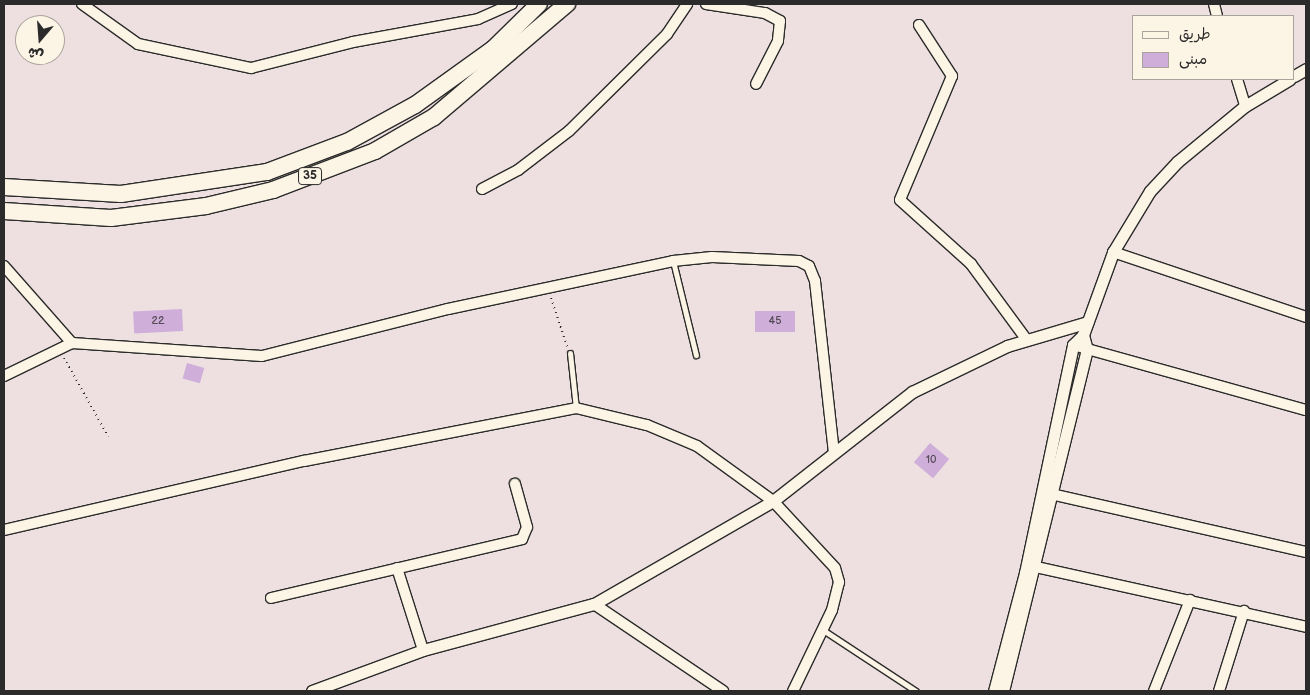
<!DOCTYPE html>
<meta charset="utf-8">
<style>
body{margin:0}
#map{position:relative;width:1310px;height:695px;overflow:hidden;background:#eee0e1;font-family:"Balsamiq Sans","Playpen Sans Arabic",sans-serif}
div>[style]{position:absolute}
.building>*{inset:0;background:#cfaed9;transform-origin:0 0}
.path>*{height:2px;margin-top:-1px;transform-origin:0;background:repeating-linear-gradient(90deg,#2b2b2b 0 1px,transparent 0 5px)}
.roads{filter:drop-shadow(1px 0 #2b2b2b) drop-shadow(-1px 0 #2b2b2b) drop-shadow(0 1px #2b2b2b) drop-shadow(0 -1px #2b2b2b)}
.service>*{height:5px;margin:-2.5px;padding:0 2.5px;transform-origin:2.5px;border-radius:2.5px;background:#fcf5e5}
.minor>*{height:10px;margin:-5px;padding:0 5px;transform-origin:5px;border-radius:5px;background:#fcf5e5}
.tertiary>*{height:11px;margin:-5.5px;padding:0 5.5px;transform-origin:5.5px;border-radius:5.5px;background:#fcf5e5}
.trunk>*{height:16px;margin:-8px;padding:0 8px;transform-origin:8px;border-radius:8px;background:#fcf5e5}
span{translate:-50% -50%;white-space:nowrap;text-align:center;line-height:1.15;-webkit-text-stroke:4px #fcf5e5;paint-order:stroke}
.number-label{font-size:11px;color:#544c56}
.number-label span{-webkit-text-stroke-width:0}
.shield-label span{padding:1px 4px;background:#fcf5e5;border:1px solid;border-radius:4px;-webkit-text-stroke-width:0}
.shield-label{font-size:12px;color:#2b2b2b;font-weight:700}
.frame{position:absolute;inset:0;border:5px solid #2b2b2b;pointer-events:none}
.legend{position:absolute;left:1132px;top:15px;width:162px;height:65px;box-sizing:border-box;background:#fcf5e5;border:1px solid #a8a49b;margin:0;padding:6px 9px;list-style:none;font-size:15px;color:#2b2b2b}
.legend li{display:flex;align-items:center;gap:10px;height:25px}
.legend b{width:25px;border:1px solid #a8a49b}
.north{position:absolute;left:15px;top:15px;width:50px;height:50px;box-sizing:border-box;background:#fcf5e5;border:1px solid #a8a49b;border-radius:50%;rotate:198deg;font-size:14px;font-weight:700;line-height:20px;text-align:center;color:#2b2b2b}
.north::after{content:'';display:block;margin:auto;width:18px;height:22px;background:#2b2b2b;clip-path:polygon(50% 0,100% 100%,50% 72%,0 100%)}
</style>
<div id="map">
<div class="building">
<i style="left:182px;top:309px;width:22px;height:49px;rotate:87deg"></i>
<i style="left:755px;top:311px;width:40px;height:21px"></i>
<i style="left:187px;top:363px;width:18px;height:16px;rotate:16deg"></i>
<i style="left:930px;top:443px;width:25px;height:25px;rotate:40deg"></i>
</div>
<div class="path">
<i style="left:551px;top:298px;width:51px;rotate:71.6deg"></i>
<i style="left:64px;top:358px;width:90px;rotate:60.6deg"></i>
</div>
<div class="roads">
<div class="service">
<i style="left:673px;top:261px;width:97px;rotate:76.3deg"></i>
<i style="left:570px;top:353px;width:55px;rotate:83.8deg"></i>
<i style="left:823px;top:630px;width:111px;rotate:33.3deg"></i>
</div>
<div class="minor">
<i style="left:82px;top:4px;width:69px;rotate:35.5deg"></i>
<i style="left:138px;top:44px;width:116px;rotate:12deg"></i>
<i style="left:251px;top:68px;width:105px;rotate:-14.3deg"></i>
<i style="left:353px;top:42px;width:127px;rotate:-10.4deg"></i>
<i style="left:478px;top:19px;width:37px;rotate:-24deg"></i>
<i style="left:706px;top:4px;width:60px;rotate:8.7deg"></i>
<i style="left:765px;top:13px;width:17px;rotate:28deg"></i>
<i style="left:780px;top:21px;width:20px;rotate:96deg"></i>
<i style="left:778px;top:41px;width:48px;rotate:117.1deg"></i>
<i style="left:1214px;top:4px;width:12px;rotate:76deg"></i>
<i style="left:919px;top:25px;width:61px;rotate:57.1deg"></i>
<i style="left:952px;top:76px;width:134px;rotate:112.8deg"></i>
<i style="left:900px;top:200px;width:96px;rotate:42deg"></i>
<i style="left:971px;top:264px;width:93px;rotate:53.7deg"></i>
<i style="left:1237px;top:79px;width:28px;rotate:73deg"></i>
<i style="left:482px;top:189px;width:41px;rotate:-27.8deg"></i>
<i style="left:518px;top:170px;width:64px;rotate:-37.4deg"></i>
<i style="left:569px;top:131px;width:138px;rotate:-44.7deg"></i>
<i style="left:667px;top:34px;width:36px;rotate:-56deg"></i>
<i style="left:1113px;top:252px;width:204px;rotate:18.6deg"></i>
<i style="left:4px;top:266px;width:103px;rotate:48.6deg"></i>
<i style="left:1073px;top:345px;width:242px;rotate:15.6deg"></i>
<i style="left:4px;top:376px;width:76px;rotate:-25.9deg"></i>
<i style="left:72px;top:343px;width:190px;rotate:3.9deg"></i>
<i style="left:262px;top:356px;width:192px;rotate:-14.2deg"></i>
<i style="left:448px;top:309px;width:230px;rotate:-12deg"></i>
<i style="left:673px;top:261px;width:39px;rotate:-6deg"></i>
<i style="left:712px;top:257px;width:87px;rotate:2.6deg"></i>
<i style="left:799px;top:261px;width:11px;rotate:27deg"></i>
<i style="left:809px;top:266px;width:16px;rotate:68deg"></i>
<i style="left:815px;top:281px;width:173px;rotate:83.7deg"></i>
<i style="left:1051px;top:494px;width:262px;rotate:12.8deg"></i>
<i style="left:4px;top:530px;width:308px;rotate:-13deg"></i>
<i style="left:304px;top:461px;width:277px;rotate:-11deg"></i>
<i style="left:576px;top:408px;width:73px;rotate:13.5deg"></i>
<i style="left:647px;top:425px;width:54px;rotate:22.8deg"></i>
<i style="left:697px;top:446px;width:94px;rotate:35.9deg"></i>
<i style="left:773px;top:501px;width:91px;rotate:47.2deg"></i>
<i style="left:835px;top:568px;width:15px;rotate:74deg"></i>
<i style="left:839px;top:582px;width:29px;rotate:104deg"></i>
<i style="left:832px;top:610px;width:90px;rotate:115.7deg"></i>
<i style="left:1036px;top:567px;width:277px;rotate:12.5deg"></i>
<i style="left:397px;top:568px;width:86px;rotate:72.4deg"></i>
<i style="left:271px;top:598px;width:258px;rotate:-13.2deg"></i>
<i style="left:522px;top:539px;width:13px;rotate:-67deg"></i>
<i style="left:527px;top:527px;width:45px;rotate:-105.6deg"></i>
<i style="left:594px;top:604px;width:156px;rotate:34deg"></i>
<i style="left:1154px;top:691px;width:98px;rotate:-68.4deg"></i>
<i style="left:1219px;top:691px;width:84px;rotate:-72.6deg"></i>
</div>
<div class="tertiary">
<i style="left:1294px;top:76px;width:14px;rotate:-30deg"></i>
<i style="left:312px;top:691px;width:118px;rotate:-20.3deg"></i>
<i style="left:423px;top:650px;width:177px;rotate:-15.1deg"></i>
<i style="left:594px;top:604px;width:207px;rotate:-29.9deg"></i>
<i style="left:773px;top:501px;width:177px;rotate:-38.1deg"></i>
<i style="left:912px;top:392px;width:106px;rotate:-25.8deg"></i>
<i style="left:1007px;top:346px;width:84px;rotate:-16.5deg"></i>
<i style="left:994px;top:691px;width:122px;rotate:-75.3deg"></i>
<i style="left:1025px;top:573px;width:233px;rotate:-78.1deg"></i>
<i style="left:1073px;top:345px;width:14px;rotate:-45deg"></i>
<i style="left:1083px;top:335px;width:88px;rotate:-70.1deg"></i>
<i style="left:1113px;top:252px;width:71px;rotate:-58.8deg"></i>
<i style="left:1150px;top:191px;width:40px;rotate:-47deg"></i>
<i style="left:1177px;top:162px;width:88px;rotate:-39.5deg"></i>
<i style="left:1245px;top:106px;width:52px;rotate:-31deg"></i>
<i style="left:1003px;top:691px;width:351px;rotate:-76.2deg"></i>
<i style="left:1087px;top:350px;width:16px;rotate:-105deg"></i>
</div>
<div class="trunk">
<i style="left:4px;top:187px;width:117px;rotate:3.4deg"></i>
<i style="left:121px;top:194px;width:148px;rotate:-8.6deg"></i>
<i style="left:267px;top:172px;width:85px;rotate:-20.6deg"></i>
<i style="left:347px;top:142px;width:77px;rotate:-28.6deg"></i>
<i style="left:415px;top:105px;width:96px;rotate:-35.7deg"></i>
<i style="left:493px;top:49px;width:64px;rotate:-44.4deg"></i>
<i style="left:4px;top:211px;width:107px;rotate:3.7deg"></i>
<i style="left:111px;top:218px;width:96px;rotate:-7.2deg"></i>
<i style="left:206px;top:206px;width:69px;rotate:-13.4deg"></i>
<i style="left:273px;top:190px;width:109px;rotate:-20.9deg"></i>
<i style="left:375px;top:151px;width:68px;rotate:-30deg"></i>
<i style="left:434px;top:117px;width:175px;rotate:-40.4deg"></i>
</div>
</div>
<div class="number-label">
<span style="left:158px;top:321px">22</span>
<span style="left:775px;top:321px">45</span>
<span style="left:931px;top:460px">10</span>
</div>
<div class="shield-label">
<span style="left:310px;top:176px">35</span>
</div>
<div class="frame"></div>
<ul class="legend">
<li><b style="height:6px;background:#fcf5e5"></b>طريق</li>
<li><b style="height:14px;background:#cfaed9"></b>مبنى</li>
</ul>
<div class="north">ش</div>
</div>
